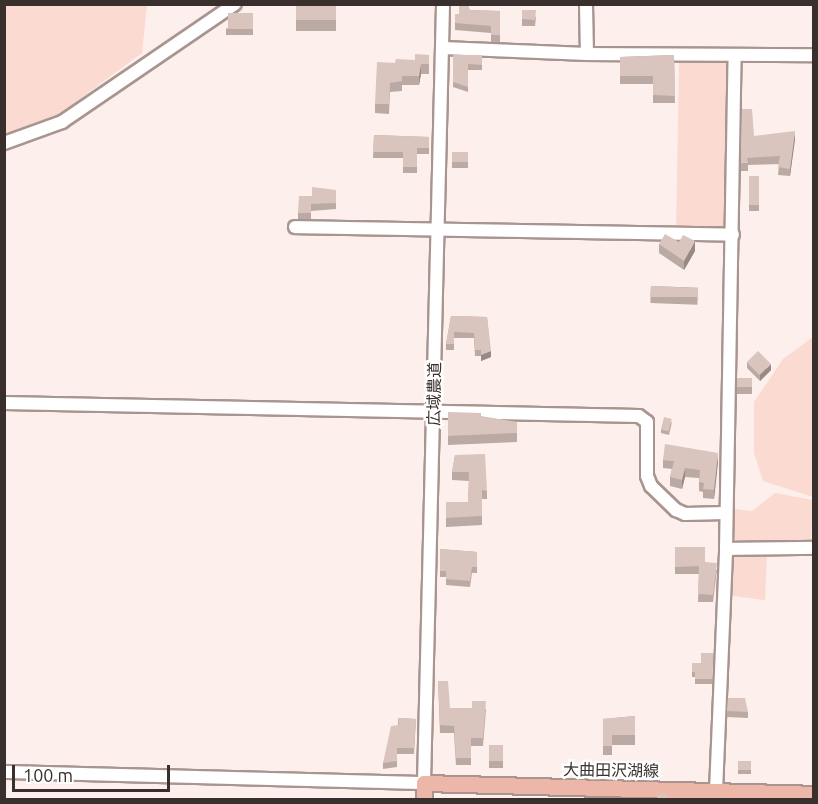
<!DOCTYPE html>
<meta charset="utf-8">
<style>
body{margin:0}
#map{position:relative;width:818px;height:804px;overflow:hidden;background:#fcefec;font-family:Ubuntu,"Noto Sans JP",sans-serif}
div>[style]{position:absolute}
.green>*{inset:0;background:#fbdad1;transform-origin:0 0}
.roads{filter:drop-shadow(2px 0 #a99590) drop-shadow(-2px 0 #a99590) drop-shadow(0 2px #a99590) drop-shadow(0 -2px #a99590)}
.minor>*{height:12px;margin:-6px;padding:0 6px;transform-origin:6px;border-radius:6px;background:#fff}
.major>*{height:15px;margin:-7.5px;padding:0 7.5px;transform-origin:7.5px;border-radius:7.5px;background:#ecb6a8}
.wall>*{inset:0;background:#bba9a3;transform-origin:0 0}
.shaded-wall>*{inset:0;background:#988985}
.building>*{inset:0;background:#d9c4be;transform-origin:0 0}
span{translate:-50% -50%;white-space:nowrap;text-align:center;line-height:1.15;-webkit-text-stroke:5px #fff;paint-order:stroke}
.street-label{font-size:16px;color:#39302e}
.frame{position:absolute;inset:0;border:6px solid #39302e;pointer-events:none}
.scale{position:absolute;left:12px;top:765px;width:158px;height:27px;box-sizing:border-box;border:3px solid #39302e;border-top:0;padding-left:8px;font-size:18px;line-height:21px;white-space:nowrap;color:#39302e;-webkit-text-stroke:4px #fff;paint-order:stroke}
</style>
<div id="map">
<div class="green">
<i style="clip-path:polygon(5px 4px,147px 5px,142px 53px,54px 118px,5px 134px)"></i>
<i style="left:679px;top:61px;width:51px;height:170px;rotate:1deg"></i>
<i style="clip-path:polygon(813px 337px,813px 497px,763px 481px,754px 453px,754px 402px,783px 359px)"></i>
<i style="clip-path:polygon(775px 493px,813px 500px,811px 542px,733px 543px,735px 509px,752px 511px)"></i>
<i style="clip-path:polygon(767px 553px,765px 600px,733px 596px,733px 554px)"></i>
</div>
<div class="roads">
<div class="minor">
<i style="left:586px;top:4px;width:50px;rotate:88.9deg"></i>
<i style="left:443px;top:48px;width:144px;rotate:2.4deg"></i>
<i style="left:587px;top:54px;width:227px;rotate:0.3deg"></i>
<i style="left:4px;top:143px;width:62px;rotate:-19.9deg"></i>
<i style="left:62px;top:122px;width:209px;rotate:-34.3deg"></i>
<i style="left:295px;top:227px;width:438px;rotate:1deg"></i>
<i style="left:4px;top:403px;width:635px;rotate:1.17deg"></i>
<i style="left:639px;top:416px;width:10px;rotate:37deg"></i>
<i style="left:647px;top:422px;width:54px;rotate:90deg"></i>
<i style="left:647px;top:476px;width:11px;rotate:68deg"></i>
<i style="left:651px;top:486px;width:35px;rotate:44deg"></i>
<i style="left:676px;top:510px;width:10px;rotate:24deg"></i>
<i style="left:685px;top:514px;width:40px;rotate:-1.4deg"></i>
<i style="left:726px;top:549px;width:88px;rotate:-0.7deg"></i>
<i style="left:4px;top:772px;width:420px;rotate:1.5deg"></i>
<i style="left:424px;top:783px;width:779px;rotate:-88.6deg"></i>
<i style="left:716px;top:791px;width:242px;rotate:-87.6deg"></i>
<i style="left:726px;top:549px;width:493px;rotate:-89deg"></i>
</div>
<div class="major">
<i style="left:424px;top:800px;width:17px;rotate:-90deg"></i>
<i style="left:424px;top:783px;width:390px;rotate:1.6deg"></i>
</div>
</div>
<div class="wall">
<i style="left:336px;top:4px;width:27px;height:40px;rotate:90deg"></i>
<i style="clip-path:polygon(470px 10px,500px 11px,500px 42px,491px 42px,491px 33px,455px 30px,455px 14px,459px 14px)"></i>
<i style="clip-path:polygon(522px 10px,536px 17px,535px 26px,522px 26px)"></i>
<i style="clip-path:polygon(253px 13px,253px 35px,226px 35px,226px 29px)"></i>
<i style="clip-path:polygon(429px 55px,429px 74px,421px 74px,419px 85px,402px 85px,402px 91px,390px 92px,389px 114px,375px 113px,375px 104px,395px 63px,415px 60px)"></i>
<i style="clip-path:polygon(453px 55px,482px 55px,482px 70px,468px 70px,468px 92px,453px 87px)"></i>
<i style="clip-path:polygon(674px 55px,675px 103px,653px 103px,653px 84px,620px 84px,620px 57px)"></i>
<i style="clip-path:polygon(742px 109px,754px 136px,795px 139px,790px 176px,778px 175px,779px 164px,748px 165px,748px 171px,741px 171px)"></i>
<i style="clip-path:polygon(374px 135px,429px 137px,429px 154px,417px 154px,417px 173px,403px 173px,403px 158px,373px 158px)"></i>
<i style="left:452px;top:152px;width:16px;height:16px"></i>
<i style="left:749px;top:176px;width:10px;height:35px"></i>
<i style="clip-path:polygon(336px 190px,336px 209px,311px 211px,311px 219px,298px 219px,298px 213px,312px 196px)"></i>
<i style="clip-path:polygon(659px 244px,695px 251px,684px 270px,659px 253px)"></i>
<i style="left:651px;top:286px;width:47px;height:17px;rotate:2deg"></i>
<i style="clip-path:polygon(451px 316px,487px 317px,491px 357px,481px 361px,481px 356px,475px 356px,474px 338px,454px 338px,454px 350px,446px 350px,446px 344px)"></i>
<i style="clip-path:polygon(747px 362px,771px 370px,760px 381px,747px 368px)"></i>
<i style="left:737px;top:378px;width:15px;height:16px"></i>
<i style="clip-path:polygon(448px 412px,517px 422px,517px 442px,448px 445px)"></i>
<i style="clip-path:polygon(672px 422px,669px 435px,661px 433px,661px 430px)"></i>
<i style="clip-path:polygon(455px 455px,487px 491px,487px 499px,482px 499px,482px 525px,446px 527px,446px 502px,468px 502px,469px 481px,452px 480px,452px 472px)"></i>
<i style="clip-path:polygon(663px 460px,718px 462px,714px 499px,703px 498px,703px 492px,699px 491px,699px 478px,685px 477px,682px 489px,670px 486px,670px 477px,672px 469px,663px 468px)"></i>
<i style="clip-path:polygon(675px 547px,705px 562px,717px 570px,713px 602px,698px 602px,699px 574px,675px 574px)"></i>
<i style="clip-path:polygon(440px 549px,477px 552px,477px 573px,472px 573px,470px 587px,446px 585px,446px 577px,440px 577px)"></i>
<i style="clip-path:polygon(713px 653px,712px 684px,695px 684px,695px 677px,692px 677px,692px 663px,701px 663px)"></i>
<i style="clip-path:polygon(438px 681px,450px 708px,472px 708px,486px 709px,483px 746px,471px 746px,471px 765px,456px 765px,454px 733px,440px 733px)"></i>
<i style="clip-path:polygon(728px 698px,748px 712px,748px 718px,727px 717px)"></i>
<i style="clip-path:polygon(635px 716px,635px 745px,612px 745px,612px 755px,603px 755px,603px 719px)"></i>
<i style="clip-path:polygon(398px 718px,416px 719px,414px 754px,397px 754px,397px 767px,383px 769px,383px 763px,398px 725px)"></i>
<i style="left:489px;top:745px;width:14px;height:23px"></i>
<i style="left:738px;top:761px;width:13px;height:13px"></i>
</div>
<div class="shaded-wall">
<i style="clip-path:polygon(421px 64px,421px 74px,419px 85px,419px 76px)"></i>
<i style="clip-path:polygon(795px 131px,795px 139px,790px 176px,790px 169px)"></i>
<i style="clip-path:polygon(695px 241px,695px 251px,684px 270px,684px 261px)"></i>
<i style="clip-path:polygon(491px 351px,491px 357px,481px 361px,481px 355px)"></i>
<i style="clip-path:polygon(771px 364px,771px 370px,760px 381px,760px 375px)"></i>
<i style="clip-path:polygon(718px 453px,718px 462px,714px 499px,714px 490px)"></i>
<i style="clip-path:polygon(685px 468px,685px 477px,682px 489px,682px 480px)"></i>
</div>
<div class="building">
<i style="left:296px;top:4px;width:40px;height:16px"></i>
<i style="clip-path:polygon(459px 4px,468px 4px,470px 10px,500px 11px,500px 35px,491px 35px,491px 26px,455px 23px,455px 14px,459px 14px)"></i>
<i style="clip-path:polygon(522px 10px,536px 10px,535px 20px,522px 19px)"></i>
<i style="left:228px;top:13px;width:25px;height:16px"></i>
<i style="clip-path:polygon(415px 54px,429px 55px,429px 64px,421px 64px,419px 76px,402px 76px,402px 81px,390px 83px,389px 104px,375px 104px,377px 62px,395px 63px,396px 59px,415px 60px)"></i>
<i style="clip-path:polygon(453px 55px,482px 55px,482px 65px,468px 64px,468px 87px,453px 82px)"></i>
<i style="clip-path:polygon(674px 55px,675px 96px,653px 95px,653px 76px,620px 76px,620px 57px)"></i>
<i style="clip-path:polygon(742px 109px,752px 109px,754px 136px,795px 131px,790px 169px,778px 167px,780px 156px,747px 158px,748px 163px,741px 163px)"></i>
<i style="clip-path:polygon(374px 135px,429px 137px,429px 148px,417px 148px,417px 167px,403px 167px,403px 152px,373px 152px)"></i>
<i style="left:452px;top:152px;width:16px;height:10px"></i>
<i style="left:749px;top:176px;width:10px;height:29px"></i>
<i style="clip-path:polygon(312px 187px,336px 190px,336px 203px,311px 204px,311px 213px,298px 213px,299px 196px,312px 196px)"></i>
<i style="clip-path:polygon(665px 234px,679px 242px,683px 235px,695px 241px,684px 261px,659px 244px)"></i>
<i style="clip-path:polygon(651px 286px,698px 288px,698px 297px,650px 297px)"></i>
<i style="clip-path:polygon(451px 316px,487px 317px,491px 351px,481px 355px,481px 350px,475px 350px,474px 333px,454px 332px,454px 344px,446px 344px)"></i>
<i style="left:758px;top:351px;width:18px;height:16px;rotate:45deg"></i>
<i style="left:737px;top:378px;width:15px;height:9px"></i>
<i style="clip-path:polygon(448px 412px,481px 413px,481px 416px,517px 422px,517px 433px,448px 436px)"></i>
<i style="left:664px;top:417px;width:8px;height:13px;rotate:14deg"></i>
<i style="clip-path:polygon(665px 444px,718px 453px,714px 490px,703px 489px,704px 483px,699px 482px,700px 470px,685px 468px,682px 480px,670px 477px,674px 461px,663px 460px)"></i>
<i style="clip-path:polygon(485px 454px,487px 491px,482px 490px,482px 516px,446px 518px,446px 502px,468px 502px,469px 472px,452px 472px,455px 455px)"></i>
<i style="clip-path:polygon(675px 547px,705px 547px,705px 562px,717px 563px,713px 595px,698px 594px,699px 566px,675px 567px)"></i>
<i style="clip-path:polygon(440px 549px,477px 552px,477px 567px,472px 567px,470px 581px,446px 579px,446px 571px,440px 571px)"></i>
<i style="clip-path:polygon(701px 653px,713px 653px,712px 679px,695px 679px,695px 672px,692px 672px,692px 663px,701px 663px)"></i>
<i style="clip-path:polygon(438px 681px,448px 681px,450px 708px,472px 708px,472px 701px,486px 701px,483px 738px,471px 738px,471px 758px,456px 758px,454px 726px,440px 725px)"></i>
<i style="clip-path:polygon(728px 698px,745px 698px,748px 712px,727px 711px)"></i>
<i style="clip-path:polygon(635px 716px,635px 735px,612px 735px,612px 746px,603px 746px,603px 719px)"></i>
<i style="clip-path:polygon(398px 718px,416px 719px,414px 748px,397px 748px,397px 761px,383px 763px,391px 726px,399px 725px)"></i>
<i style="left:489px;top:745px;width:14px;height:16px"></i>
<i style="left:738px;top:761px;width:13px;height:9px"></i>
<i style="left:658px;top:794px;width:9px;height:6px"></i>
</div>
<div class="street-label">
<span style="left:434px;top:394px;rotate:-89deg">広域農道</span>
<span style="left:611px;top:770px;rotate:1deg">大曲田沢湖線</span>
</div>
<div class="frame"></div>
<div class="scale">100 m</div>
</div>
